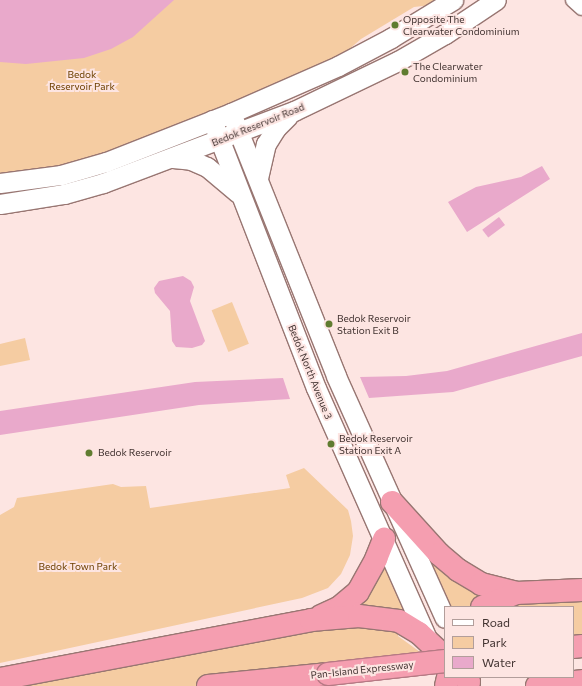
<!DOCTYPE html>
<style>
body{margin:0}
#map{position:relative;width:582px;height:686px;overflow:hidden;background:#fde5e2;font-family:Commissioner,sans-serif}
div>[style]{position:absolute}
.green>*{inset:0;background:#f5cca2;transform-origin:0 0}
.water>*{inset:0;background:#e9a9cb;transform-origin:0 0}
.roads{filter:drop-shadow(1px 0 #987672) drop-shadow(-1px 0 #987672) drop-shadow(0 1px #987672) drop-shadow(0 -1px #987672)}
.minor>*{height:14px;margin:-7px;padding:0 7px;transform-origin:7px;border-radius:7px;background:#fff}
.secondary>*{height:19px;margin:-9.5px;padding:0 9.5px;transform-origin:9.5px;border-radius:9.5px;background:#fff}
.motorway>*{height:22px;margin:-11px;padding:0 11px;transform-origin:11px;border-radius:11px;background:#f59eb0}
.bridges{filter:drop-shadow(1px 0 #b67984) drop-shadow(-1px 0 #b67984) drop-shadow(0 1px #b67984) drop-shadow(0 -1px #b67984)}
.motorway-bridge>*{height:22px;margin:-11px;padding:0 11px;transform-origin:11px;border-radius:11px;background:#f59eb0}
.dots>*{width:11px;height:11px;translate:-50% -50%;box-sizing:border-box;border:2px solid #fde5e2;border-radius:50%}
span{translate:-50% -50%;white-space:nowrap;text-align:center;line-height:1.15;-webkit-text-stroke:4px #fde5e2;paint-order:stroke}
.poi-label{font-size:10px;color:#423331}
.left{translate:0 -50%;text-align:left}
.park-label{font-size:10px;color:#6d4000}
.street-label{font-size:10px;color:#423331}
.legend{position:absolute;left:444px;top:606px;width:130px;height:72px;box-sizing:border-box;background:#fde5e2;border:1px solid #b29e9b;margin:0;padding:5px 7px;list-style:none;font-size:12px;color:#423331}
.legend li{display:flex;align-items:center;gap:8px;height:20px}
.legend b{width:20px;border:1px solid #b29e9b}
</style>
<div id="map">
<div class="green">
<i style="clip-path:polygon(0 0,445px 0,440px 4px,414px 7px,361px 39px,333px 63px,103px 158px,0 178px)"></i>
<i style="left:232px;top:302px;width:45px;height:22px;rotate:68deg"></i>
<i style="clip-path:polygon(25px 338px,30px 360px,0 366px,0 344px)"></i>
<i style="clip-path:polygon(304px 468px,348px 510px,351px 521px,353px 536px,350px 555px,341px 574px,328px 588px,302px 598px,0 663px,0 515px,14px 507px,17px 498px,113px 484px,121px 487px,146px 486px,150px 508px,290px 488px,286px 475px)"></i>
<i style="clip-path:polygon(419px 534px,467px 577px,582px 590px,582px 646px,573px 647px,573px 607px,445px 607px)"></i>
<i style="clip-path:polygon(384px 539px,429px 641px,398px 621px,398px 636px,420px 652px,425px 663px,214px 686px,0 686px,331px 612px)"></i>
</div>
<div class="water">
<i style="clip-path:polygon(0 0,174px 0,133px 37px,111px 49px,84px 58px,26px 64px,0 62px)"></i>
<i style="clip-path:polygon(542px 166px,550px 179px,467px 232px,448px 202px,476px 187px,521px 177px)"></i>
<i style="left:499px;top:217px;width:10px;height:21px;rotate:53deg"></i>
<i style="clip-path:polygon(183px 276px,191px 281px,194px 287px,190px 301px,205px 341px,202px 345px,192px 348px,176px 347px,172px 341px,170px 311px,155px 293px,154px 288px,159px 281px)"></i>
<i style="clip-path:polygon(582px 333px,582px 356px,453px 392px,369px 398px,360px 377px,406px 376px,447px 371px)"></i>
<i style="clip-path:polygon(283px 378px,290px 399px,199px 405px,0 435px,0 411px,195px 382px)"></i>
</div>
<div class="roads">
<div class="minor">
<i style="left:573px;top:0;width:12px;rotate:42deg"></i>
</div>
<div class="secondary">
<i style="left:231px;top:113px;width:283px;rotate:68.2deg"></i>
<i style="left:336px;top:376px;width:265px;rotate:65.8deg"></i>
<i style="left:212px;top:120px;width:287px;rotate:68.8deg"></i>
<i style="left:316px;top:388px;width:281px;rotate:66.1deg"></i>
<i style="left:173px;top:158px;width:18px;rotate:6deg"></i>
<i style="left:191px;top:160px;width:17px;rotate:24deg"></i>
<i style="left:207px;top:167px;width:40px;rotate:40deg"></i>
<i style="left:258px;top:178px;width:35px;rotate:-77deg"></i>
<i style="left:266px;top:144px;width:19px;rotate:-58deg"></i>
<i style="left:276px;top:128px;width:17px;rotate:-45deg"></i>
<i style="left:0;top:183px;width:62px;rotate:-7.5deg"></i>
<i style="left:61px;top:175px;width:47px;rotate:-16.1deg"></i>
<i style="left:106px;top:162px;width:134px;rotate:-21.4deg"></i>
<i style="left:231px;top:113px;width:117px;rotate:-23.7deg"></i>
<i style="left:338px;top:66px;width:60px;rotate:-27.8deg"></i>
<i style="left:391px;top:38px;width:73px;rotate:-31.5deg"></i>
<i style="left:0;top:204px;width:65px;rotate:-8.9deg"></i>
<i style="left:64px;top:194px;width:41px;rotate:-15.8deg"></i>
<i style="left:103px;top:183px;width:204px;rotate:-20.7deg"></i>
<i style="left:294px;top:111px;width:115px;rotate:-25.7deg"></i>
<i style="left:398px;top:61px;width:54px;rotate:-29.9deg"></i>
<i style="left:445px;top:34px;width:61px;rotate:-33.7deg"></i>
</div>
<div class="motorway">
<i style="left:392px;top:502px;width:70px;rotate:47.9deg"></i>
<i style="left:439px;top:554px;width:25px;rotate:40deg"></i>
<i style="left:458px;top:570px;width:27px;rotate:31deg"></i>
<i style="left:481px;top:584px;width:36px;rotate:14deg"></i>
<i style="left:516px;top:593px;width:66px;rotate:-2.6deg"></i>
<i style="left:482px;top:607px;width:37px;rotate:-22deg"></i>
<i style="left:321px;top:616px;width:21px;rotate:-25deg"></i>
<i style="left:340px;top:607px;width:23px;rotate:-40deg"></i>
<i style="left:358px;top:592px;width:38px;rotate:-61deg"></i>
<i style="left:376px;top:559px;width:22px;rotate:-68deg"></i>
<i style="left:573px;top:647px;width:9px;rotate:-6deg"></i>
<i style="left:465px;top:677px;width:6px;rotate:51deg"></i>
<i style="left:469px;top:682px;width:4px;rotate:104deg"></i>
<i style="left:0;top:679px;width:317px;rotate:-10.7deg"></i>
<i style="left:311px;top:620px;width:48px;rotate:-4.8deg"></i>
<i style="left:359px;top:616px;width:40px;rotate:7.1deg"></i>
<i style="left:399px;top:621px;width:23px;rotate:31deg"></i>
<i style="left:419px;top:633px;width:35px;rotate:43deg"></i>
<i style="left:208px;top:686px;width:121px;rotate:-5.7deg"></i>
<i style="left:446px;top:686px;width:9px;rotate:-77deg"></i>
<i style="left:537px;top:686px;width:45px;rotate:-6.3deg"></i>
</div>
</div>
<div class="bridges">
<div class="motorway-bridge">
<i style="left:328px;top:674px;width:118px;rotate:-6.3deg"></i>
</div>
</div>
<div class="dots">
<i style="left:395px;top:25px;background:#607c30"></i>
<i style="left:405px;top:72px;background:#607c30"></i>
<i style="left:329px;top:324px;background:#607c30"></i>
<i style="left:331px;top:444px;background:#607c30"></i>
<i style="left:89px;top:453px;background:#607c30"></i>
</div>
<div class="poi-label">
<span class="left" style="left:403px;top:25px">Opposite The<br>Clearwater Condominium</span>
<span class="left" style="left:413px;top:72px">The Clearwater<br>Condominium</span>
<span class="left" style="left:337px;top:324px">Bedok Reservoir<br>Station Exit B</span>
<span class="left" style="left:339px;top:444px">Bedok Reservoir<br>Station Exit A</span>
<span class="left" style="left:98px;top:453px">Bedok Reservoir</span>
</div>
<div class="park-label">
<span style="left:82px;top:80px">Bedok<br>Reservoir Park</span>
<span style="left:78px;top:567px">Bedok Town Park</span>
</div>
<div class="street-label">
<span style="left:258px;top:125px;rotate:-22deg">Bedok Reservoir Road</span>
<span style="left:310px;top:372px;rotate:68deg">Bedok North Avenue 3</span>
<span style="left:362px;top:670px;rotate:-6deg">Pan-Island Expressway</span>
</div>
<ul class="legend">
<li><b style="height:5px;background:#fff"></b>Road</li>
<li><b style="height:11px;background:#f5cca2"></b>Park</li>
<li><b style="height:11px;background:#e9a9cb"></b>Water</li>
</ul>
</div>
